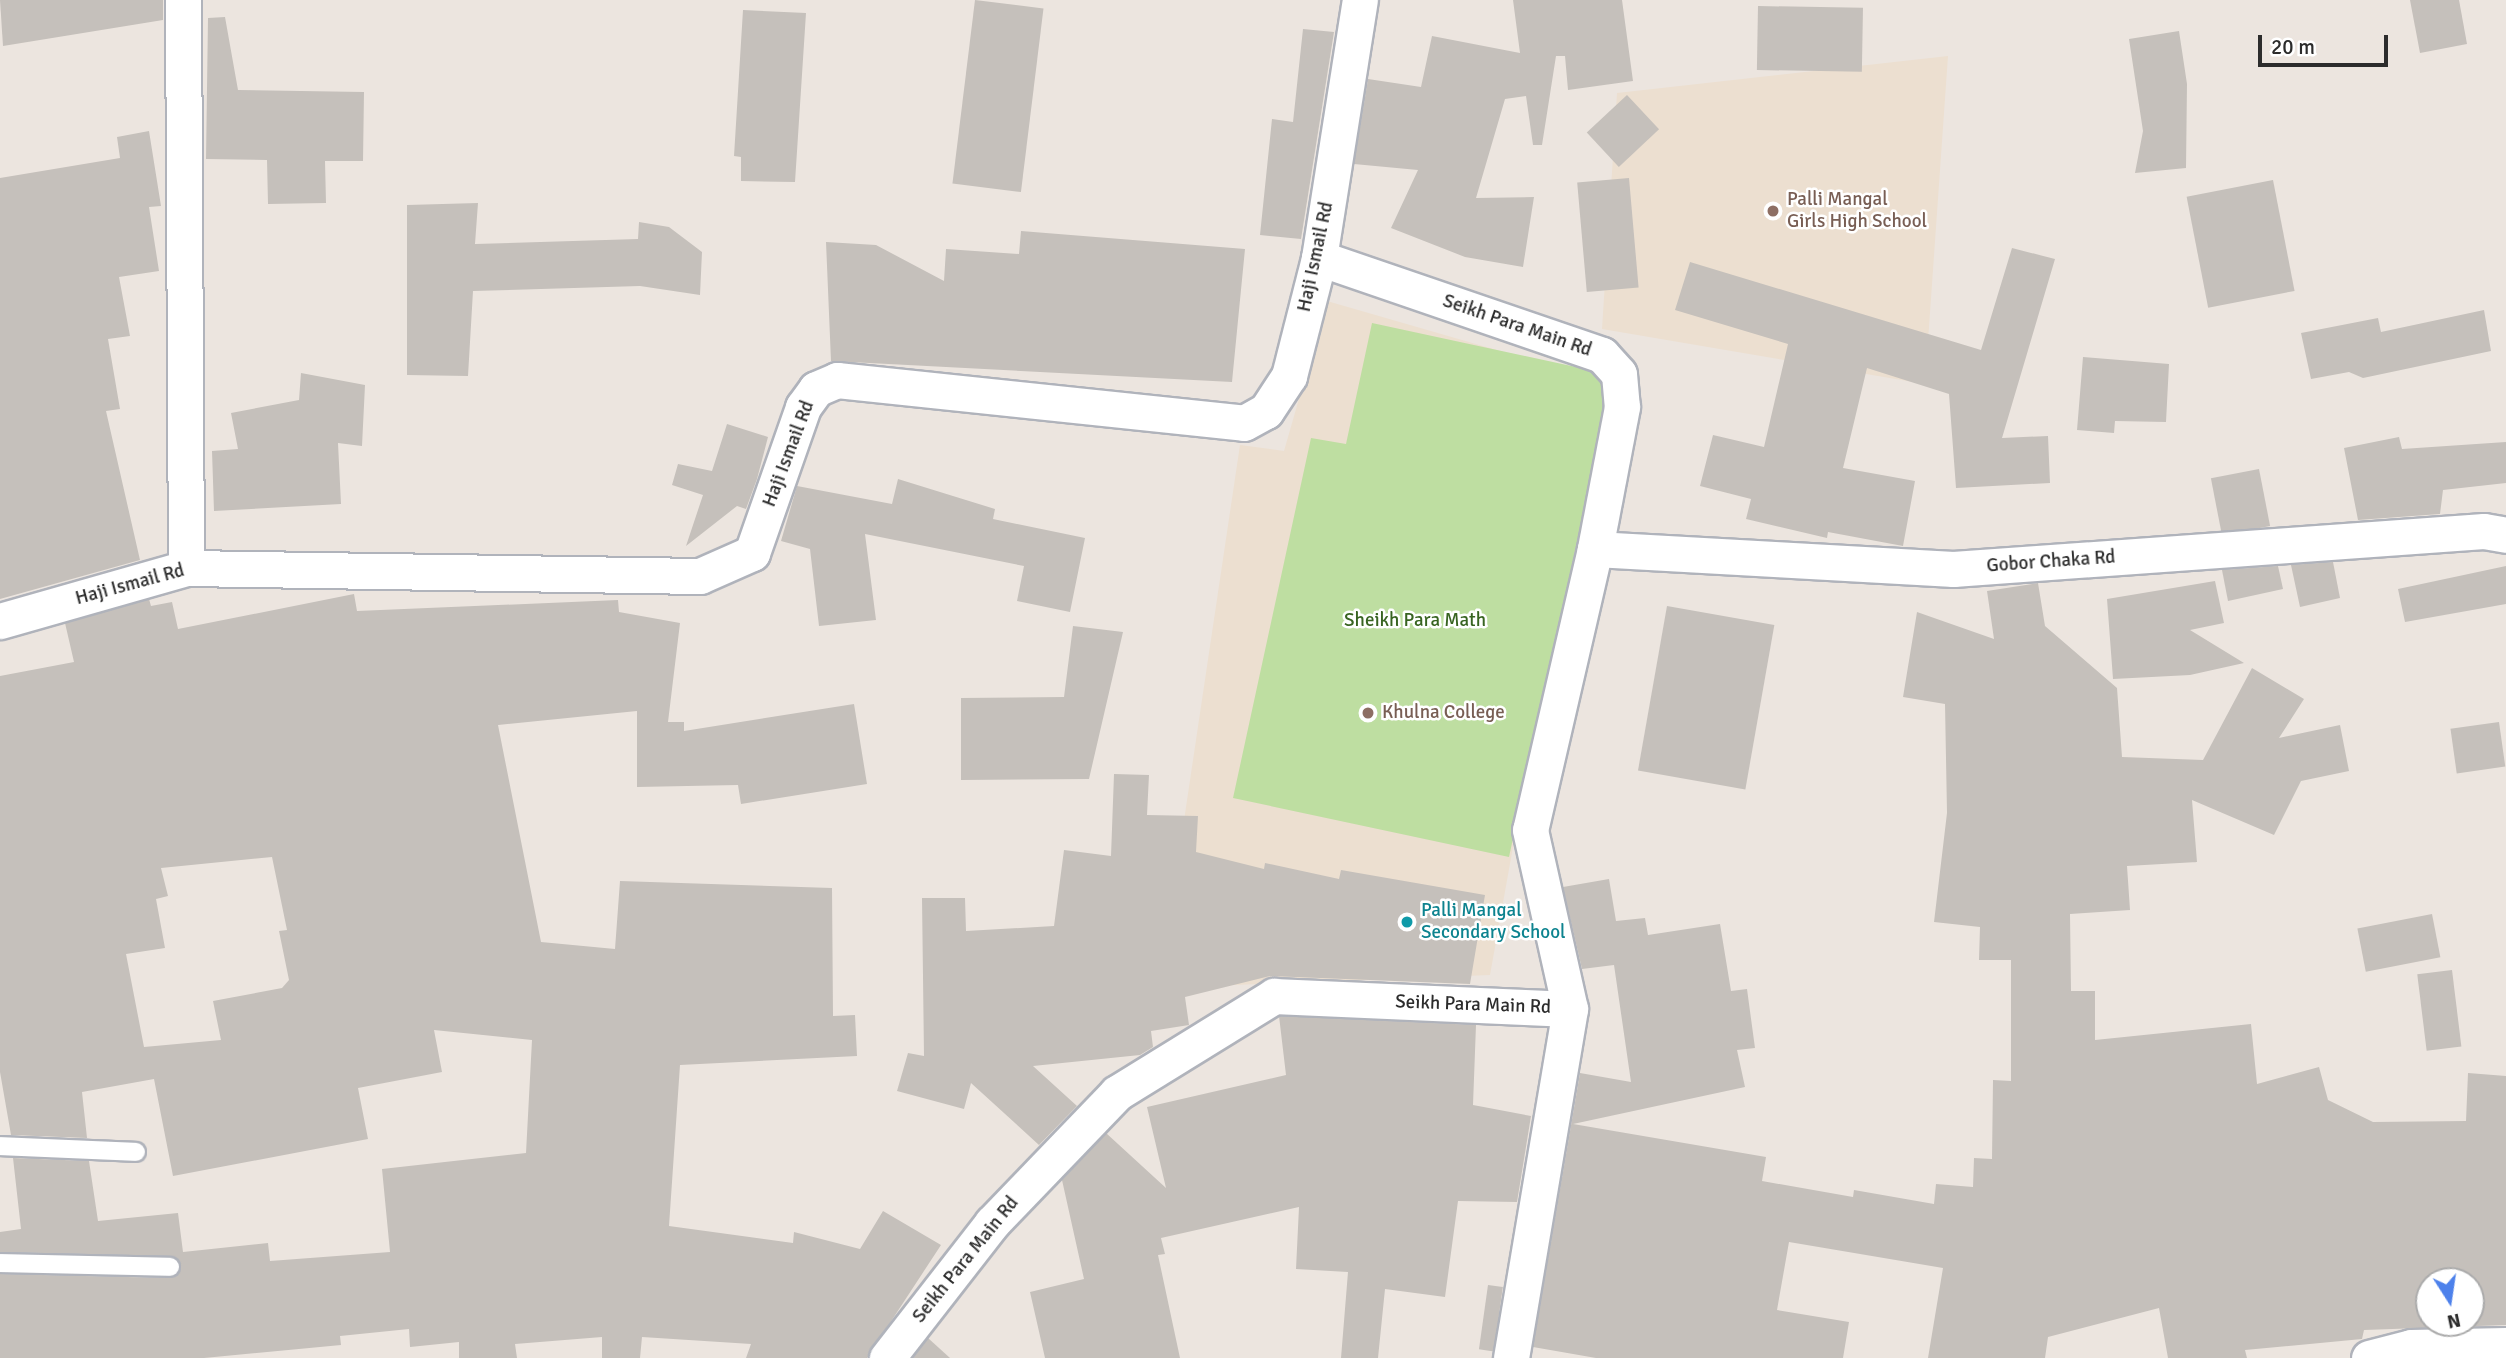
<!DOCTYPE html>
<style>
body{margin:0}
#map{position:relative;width:2506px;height:1358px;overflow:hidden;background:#ece5df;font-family:Signika,sans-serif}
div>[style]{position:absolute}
.education>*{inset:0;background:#ecdfd0}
.green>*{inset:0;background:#bedea1}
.building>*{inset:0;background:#c5c0bb;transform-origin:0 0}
.roads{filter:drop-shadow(2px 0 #b0b3bb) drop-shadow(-2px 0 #b0b3bb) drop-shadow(0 2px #b0b3bb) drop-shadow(0 -2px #b0b3bb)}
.lane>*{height:18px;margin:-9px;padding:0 9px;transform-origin:9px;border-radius:9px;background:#fff}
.street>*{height:35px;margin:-17.5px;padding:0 17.5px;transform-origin:17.5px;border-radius:17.5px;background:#fff}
.dots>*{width:19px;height:19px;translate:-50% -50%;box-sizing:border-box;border:4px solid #fff;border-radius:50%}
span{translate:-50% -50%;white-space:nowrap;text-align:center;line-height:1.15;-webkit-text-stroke:5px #fff;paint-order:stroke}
.education-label{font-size:19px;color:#785e54}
.left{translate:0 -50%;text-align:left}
.street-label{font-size:19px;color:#2c2c2c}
.park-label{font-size:19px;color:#386421}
.culture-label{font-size:19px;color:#0d838f}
.north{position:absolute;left:2415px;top:1267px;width:70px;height:70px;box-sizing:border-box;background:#fff;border:2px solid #ababab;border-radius:50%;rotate:168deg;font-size:19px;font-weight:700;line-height:28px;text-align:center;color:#2c2c2c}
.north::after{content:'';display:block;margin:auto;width:24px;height:32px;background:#4d81eb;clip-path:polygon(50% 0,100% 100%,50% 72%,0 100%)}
.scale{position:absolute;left:2258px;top:35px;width:130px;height:32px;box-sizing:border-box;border:4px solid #2c2c2c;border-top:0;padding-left:9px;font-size:21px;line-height:24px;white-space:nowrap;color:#2c2c2c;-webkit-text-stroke:5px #fff;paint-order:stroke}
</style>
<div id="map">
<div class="education">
<i style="clip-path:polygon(1948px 56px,1925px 384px,1602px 329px,1617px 93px)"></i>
<i style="clip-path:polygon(1327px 301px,1597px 379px,1490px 975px,1159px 988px,1240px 445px,1284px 451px)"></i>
</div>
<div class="green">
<i style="clip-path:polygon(1372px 323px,1613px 375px,1509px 857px,1233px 798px,1311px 438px,1346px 444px)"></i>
</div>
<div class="building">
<i style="clip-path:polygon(0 0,163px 0,163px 20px,3px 46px)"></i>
<i style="left:975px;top:0;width:69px;height:185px;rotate:7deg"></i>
<i style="clip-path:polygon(1513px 0,1622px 0,1633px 81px,1568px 90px,1565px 56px,1556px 56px,1542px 145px,1533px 145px,1526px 96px,1505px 99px,1476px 198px,1534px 197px,1523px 267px,1465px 257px,1391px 228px,1418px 170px,1354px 164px,1368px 79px,1421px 87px,1432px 36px,1520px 53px)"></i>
<i style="clip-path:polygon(2410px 0,2459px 0,2467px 44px,2420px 53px)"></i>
<i style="left:1758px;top:6px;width:105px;height:64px;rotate:1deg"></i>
<i style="clip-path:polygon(743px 10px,806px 13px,795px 182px,741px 181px,741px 157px,734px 156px)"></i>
<i style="clip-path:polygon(225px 17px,238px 90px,364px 92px,363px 161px,325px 161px,326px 203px,268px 204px,267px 160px,206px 159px,208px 18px)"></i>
<i style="clip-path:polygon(1303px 29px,1334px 32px,1301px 239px,1260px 235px,1272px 119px,1293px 122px)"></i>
<i style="clip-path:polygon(2179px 31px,2187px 84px,2186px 168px,2135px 173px,2143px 131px,2129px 39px)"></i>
<i style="left:1627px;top:95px;width:47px;height:55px;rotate:47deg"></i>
<i style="clip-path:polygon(149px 131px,161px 206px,149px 207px,159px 271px,119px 277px,130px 336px,108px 339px,120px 409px,106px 411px,140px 560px,0 599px,0 178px,120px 158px,117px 137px)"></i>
<i style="left:1629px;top:178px;width:110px;height:52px;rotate:85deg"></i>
<i style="left:2273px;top:180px;width:113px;height:88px;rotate:79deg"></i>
<i style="clip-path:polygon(478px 203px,475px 244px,638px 239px,639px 222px,669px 227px,702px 252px,700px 295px,640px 286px,473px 291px,468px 376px,407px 375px,407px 205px)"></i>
<i style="clip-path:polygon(1021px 231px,1245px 249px,1232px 382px,831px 361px,826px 242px,876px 245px,944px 281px,946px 249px,1019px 254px)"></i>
<i style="clip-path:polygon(2012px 248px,2055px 259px,2002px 438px,2048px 436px,2050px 483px,1956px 488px,1949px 394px,1867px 368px,1843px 468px,1915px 481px,1903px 546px,1828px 532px,1827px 538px,1746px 519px,1751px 499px,1700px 486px,1713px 435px,1764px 447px,1788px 344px,1675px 310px,1690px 262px,1981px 350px)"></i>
<i style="clip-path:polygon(2484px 310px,2491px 351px,2363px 378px,2349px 372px,2311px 379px,2301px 333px,2378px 318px,2381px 332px)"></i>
<i style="clip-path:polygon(2083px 357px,2169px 364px,2166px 422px,2115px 421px,2114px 433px,2077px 430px)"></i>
<i style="clip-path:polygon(301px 373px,365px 385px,362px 446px,338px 443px,341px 504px,214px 511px,212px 451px,238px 449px,231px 413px,299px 400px)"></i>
<i style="clip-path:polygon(727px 424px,768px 437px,757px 479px,746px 509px,737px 506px,686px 546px,703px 495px,672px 485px,678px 464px,712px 471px)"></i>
<i style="clip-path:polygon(2399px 437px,2402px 449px,2506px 442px,2506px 483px,2443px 490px,2440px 514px,2358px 520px,2344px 448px)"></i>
<i style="left:2259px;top:469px;width:58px;height:49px;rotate:79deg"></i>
<i style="clip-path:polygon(898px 479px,995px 509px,993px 519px,1085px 538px,1070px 612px,1017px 601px,1024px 566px,865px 534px,876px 620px,819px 626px,810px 549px,781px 541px,797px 486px,892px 504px)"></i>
<i style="clip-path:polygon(2333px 562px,2340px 598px,2300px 607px,2291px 565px)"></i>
<i style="clip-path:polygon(2278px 566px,2283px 589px,2228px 601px,2222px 570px)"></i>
<i style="clip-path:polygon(2506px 566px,2506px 604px,2405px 622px,2398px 589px)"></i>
<i style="clip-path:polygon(2215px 581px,2224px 623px,2190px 630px,2244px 663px,2190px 675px,2113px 679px,2107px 599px)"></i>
<i style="clip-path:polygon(evenodd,2038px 583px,2045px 626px,2117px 688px,2122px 757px,2203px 760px,2252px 668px,2304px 699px,2279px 738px,2340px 725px,2349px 771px,2301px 781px,2274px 835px,2192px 800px,2197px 862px,2127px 866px,2130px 910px,2070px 914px,2071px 991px,2095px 991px,2095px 1040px,2251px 1024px,2257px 1084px,2319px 1067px,2328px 1100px,2373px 1122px,2466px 1121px,2468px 1073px,2506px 1076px,2506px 1325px,2364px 1330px,2362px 1339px,2245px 1350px,2247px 1358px,2168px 1358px,2159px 1308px,2048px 1337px,2045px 1358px,1928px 1358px,1943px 1268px,1789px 1242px,1777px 1310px,1849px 1322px,1843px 1358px,1596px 1358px,1533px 1347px,1580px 1073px,1631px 1082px,1614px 965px,1582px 969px,1563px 887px,1609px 879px,1616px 921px,1645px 918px,1648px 935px,1720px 924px,1731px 991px,1747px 989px,1755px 1048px,1737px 1050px,1745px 1087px,1573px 1124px,1766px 1157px,1762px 1181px,1853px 1197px,1854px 1190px,1934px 1204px,1936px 1184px,1973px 1187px,1974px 1158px,1992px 1159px,1993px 1080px,2011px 1081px,2011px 960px,1979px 960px,1980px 927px,1934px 922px,1947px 813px,1945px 704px,1903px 697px,1917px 612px,1994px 639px,1987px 591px,2038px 583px,2429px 1281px,2471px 1281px,2471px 1323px,2429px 1323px,2429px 1281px)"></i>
<i style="clip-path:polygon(evenodd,354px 594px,357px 611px,618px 600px,619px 612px,680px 623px,668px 722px,684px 722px,684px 731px,854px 704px,867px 784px,741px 804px,738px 785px,637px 787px,637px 711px,498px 725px,541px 942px,615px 949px,620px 881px,832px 888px,833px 1016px,855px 1015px,857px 1056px,680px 1065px,669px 1226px,793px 1243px,794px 1232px,860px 1249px,883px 1211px,941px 1245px,867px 1358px,746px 1358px,751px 1344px,642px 1337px,640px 1358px,602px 1358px,602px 1337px,515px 1344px,517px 1358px,459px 1358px,459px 1342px,410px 1347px,409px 1329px,340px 1336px,341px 1345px,204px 1358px,0 1358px,0 1274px,170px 1278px,181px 1268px,170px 1256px,0 1252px,0 1232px,21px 1229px,13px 1158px,89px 1161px,98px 1221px,178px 1213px,183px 1252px,268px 1243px,270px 1261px,390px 1252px,382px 1169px,526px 1153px,532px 1040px,434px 1030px,442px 1072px,358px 1088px,368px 1139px,173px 1176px,154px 1079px,82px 1092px,87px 1138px,11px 1135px,0 1072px,0 676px,74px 662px,65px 623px,149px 599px,151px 606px,172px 602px,178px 629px,354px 594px,272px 857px,287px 930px,279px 931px,289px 980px,282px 988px,213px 1001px,221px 1040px,144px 1047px,126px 954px,165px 948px,156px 899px,168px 896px,161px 868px,272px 857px)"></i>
<i style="left:1667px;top:606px;width:109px;height:167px;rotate:10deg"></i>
<i style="clip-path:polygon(1073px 626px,1123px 632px,1089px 779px,961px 780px,961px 698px,1064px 697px)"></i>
<i style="left:2499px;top:722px;width:45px;height:49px;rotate:82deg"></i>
<i style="clip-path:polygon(1114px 774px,1149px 775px,1147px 815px,1198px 816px,1196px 852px,1264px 869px,1265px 863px,1339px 879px,1341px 870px,1485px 895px,1470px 984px,1270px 976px,1185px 997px,1189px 1025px,1151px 1031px,1153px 1047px,1140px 1055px,1033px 1066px,1077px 1106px,1039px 1145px,971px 1083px,964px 1109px,897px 1091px,908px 1053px,924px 1056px,922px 898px,965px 898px,966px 931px,1054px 926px,1064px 850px,1111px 856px)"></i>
<i style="left:2432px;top:914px;width:44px;height:76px;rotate:79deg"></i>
<i style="left:2452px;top:970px;width:77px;height:35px;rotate:83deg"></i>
<i style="clip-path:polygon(1279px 1016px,1476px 1025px,1473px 1105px,1531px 1116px,1517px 1202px,1458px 1201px,1445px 1297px,1385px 1289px,1378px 1358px,1341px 1358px,1348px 1272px,1296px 1269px,1299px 1207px,1161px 1238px,1165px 1254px,1158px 1255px,1180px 1358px,1045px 1358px,1030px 1292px,1084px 1279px,1062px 1180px,1106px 1133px,1166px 1188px,1147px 1107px,1286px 1075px)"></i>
<i style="left:1488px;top:1285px;width:15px;height:65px;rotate:8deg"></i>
<i style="clip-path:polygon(928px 1338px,950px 1358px,913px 1358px)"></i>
</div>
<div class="roads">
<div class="lane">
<i style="left:0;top:1146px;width:136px;rotate:2.5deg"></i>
<i style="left:0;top:1263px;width:170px;rotate:1.3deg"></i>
</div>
<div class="street">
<i style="left:183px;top:0;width:568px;rotate:89.7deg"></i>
<i style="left:1319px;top:258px;width:299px;rotate:18.9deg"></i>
<i style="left:1602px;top:355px;width:25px;rotate:48deg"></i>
<i style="left:1619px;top:374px;width:33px;rotate:85deg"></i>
<i style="left:1622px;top:407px;width:145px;rotate:100.8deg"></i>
<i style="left:1595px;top:549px;width:288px;rotate:103deg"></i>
<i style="left:1530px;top:830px;width:183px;rotate:77.4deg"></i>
<i style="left:1570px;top:1009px;width:354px;rotate:99.6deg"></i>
<i style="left:1595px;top:549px;width:359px;rotate:3.2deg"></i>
<i style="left:1953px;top:569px;width:532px;rotate:-4.09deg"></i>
<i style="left:2484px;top:531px;width:22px;rotate:10deg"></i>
<i style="left:0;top:621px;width:193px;rotate:-15.9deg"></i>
<i style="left:186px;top:568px;width:514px;rotate:0.89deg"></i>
<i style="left:700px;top:576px;width:57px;rotate:-23.9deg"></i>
<i style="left:752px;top:553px;width:155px;rotate:-70.7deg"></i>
<i style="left:803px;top:407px;width:22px;rotate:-54deg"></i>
<i style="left:816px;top:389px;width:23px;rotate:-23deg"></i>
<i style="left:837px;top:380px;width:409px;rotate:6deg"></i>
<i style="left:1244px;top:423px;width:25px;rotate:-29deg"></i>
<i style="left:1266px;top:411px;width:42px;rotate:-56.7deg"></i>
<i style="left:1289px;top:376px;width:122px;rotate:-75.7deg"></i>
<i style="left:1319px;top:258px;width:261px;rotate:-81deg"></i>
<i style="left:887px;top:1358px;width:171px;rotate:-52.1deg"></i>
<i style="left:992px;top:1223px;width:180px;rotate:-46.1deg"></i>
<i style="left:1117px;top:1093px;width:185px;rotate:-31.7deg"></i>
<i style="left:1274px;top:996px;width:296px;rotate:2.5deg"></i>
<i style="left:2369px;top:1358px;width:43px;rotate:-14.7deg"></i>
<i style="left:2411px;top:1347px;width:95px;rotate:-1.2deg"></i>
</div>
</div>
<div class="dots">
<i style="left:1773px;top:211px;background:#8d6e63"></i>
<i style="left:1368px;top:713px;background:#8d6e63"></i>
<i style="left:1407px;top:922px;background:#0f9aa8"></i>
</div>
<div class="education-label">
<span class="left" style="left:1787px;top:211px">Palli Mangal<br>Girls High School</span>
<span class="left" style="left:1382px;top:713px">Khulna College</span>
</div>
<div class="street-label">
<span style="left:1316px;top:257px;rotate:-78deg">Haji Ismail Rd</span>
<span style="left:1517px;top:326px;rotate:19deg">Seikh Para Main Rd</span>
<span style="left:789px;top:454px;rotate:-69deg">Haji Ismail Rd</span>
<span style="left:2051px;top:562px;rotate:-4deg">Gobor Chaka Rd</span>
<span style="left:130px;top:585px;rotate:-15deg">Haji Ismail Rd</span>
<span style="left:1473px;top:1005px;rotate:2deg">Seikh Para Main Rd</span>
<span style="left:966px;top:1260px;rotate:-51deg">Seikh Para Main Rd</span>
</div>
<div class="park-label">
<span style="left:1415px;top:621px">Sheikh Para Math</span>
</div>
<div class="culture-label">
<span class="left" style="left:1421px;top:922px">Palli Mangal<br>Secondary School</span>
</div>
<div class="north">N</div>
<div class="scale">20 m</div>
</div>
